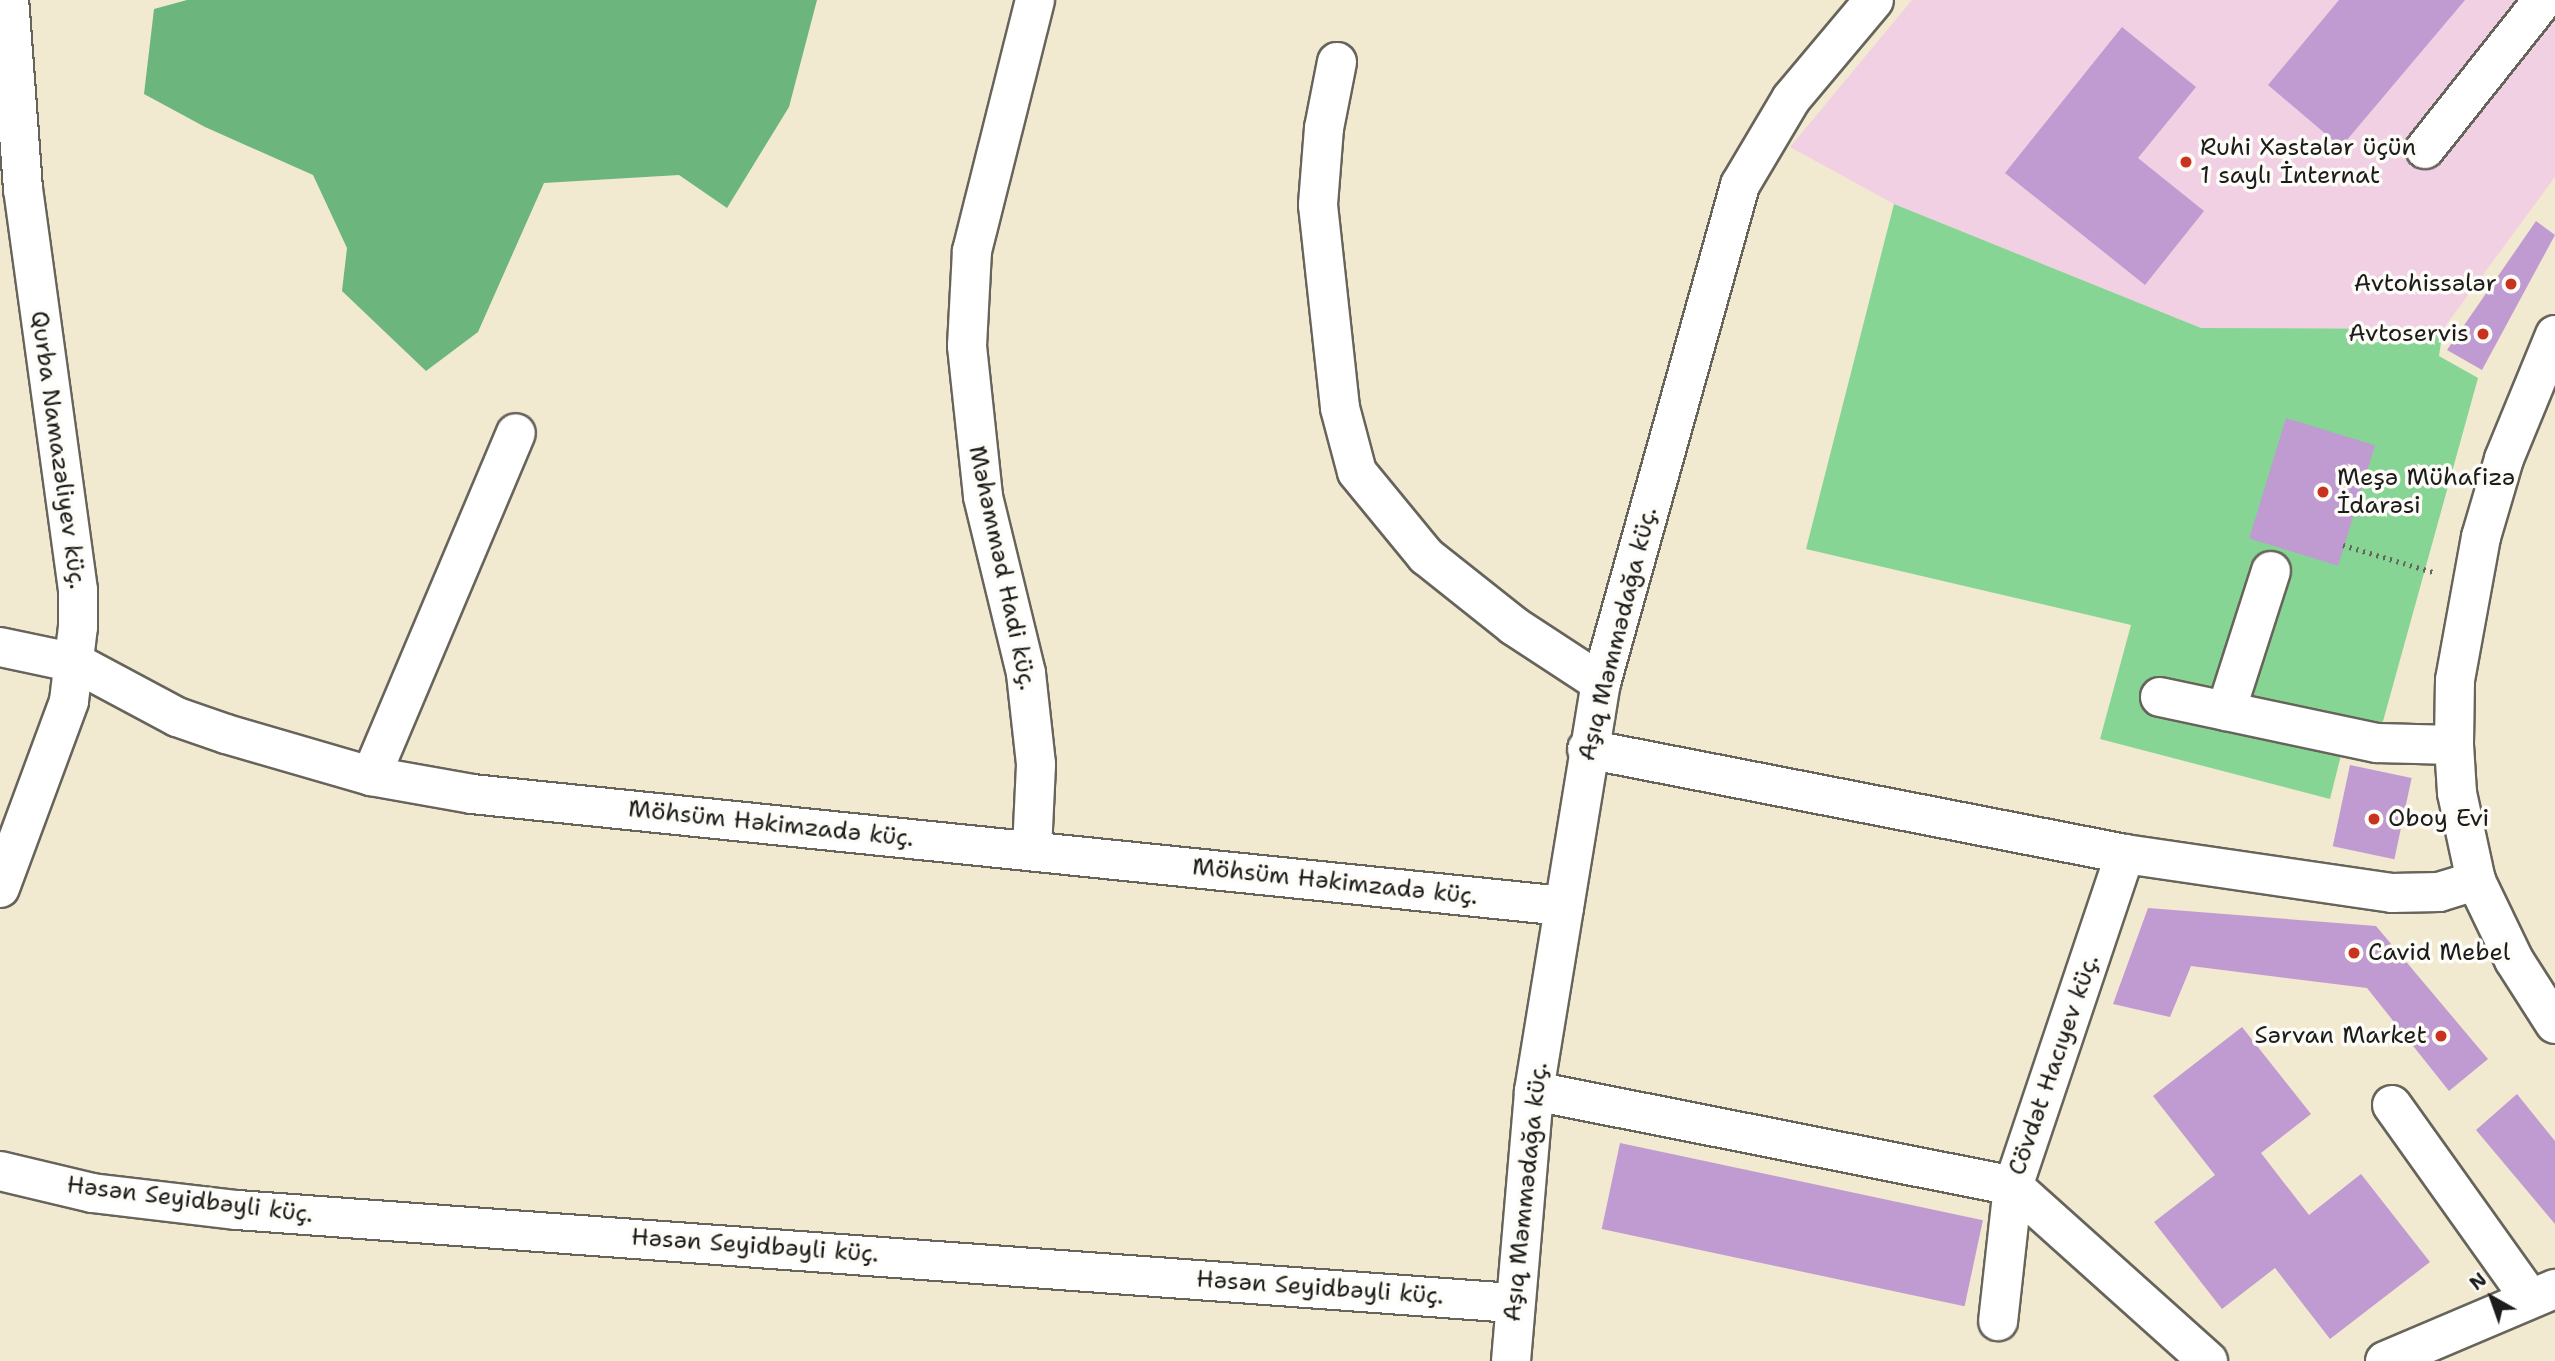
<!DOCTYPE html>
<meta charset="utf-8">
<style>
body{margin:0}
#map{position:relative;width:2555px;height:1361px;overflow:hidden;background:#f2e9d1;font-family:"Shantell Sans",sans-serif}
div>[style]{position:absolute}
.built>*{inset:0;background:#f1d0e4}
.green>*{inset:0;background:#86d594}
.forest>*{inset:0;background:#6cb67e}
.building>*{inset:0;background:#bf9bd1;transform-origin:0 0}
.path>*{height:4.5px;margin-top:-2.25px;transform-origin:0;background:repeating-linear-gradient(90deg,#67645b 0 2px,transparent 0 7px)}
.roads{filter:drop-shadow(2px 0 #67645b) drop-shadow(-2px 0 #67645b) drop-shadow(0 2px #67645b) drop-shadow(0 -2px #67645b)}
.minor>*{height:38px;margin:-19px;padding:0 19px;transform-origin:19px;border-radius:19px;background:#fff}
.major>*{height:38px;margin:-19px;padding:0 19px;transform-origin:19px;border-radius:19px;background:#fff}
.dots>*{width:19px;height:19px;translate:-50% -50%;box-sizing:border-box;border:4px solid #fdfcf7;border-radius:50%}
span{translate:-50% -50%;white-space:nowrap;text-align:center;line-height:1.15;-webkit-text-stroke:7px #fdfcf7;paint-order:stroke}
.poi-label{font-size:24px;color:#1c1c1c}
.left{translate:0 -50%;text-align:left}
.right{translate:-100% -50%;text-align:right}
.street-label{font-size:24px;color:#1c1c1c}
.north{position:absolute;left:2457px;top:1263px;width:70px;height:70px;-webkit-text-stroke:5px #fdfcf7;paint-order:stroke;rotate:320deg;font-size:19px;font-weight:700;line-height:28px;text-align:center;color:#1c1c1c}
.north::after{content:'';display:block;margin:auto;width:24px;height:32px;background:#1c1c1c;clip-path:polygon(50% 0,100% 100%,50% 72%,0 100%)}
</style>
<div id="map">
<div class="built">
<i style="clip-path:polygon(1912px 0,2555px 0,2555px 177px,2443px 329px,2201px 328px,1894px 204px,1790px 147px)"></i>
</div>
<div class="green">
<i style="clip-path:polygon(1894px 204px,2201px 328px,2443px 329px,2439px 356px,2478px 378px,2377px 743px,2341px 755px,2330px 799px,2100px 739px,2131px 625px,1806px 549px)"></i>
</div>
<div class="forest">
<i style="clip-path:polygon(187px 0,817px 0,789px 107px,727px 208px,679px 175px,544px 183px,478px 332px,426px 371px,342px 291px,347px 248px,313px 175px,205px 127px,144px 94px,154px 9px)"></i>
</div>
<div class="building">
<i style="clip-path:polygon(2339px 0,2465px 0,2341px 147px,2268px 85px)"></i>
<i style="clip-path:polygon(2122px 27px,2196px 87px,2138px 158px,2204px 211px,2145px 285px,2005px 173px)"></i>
<i style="clip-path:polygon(2536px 221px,2555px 235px,2482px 370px,2447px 350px)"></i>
<i style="left:2286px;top:418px;width:93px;height:126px;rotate:17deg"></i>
<i style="left:2350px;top:765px;width:63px;height:83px;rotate:12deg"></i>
<i style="clip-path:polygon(2148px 908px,2376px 926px,2488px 1059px,2449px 1091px,2367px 988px,2191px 966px,2170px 1017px,2113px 1004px)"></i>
<i style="clip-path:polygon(2242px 1027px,2311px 1114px,2261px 1153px,2309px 1215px,2361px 1174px,2430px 1262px,2330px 1339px,2275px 1268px,2222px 1309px,2154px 1222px,2215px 1175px,2153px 1096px)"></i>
<i style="clip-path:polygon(2517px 1094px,2555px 1141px,2555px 1224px,2476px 1130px)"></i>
<i style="left:1620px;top:1143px;width:371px;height:88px;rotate:12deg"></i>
</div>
<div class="path">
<i style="left:2343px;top:545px;width:94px;rotate:16.7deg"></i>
</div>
<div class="roads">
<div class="minor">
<i style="left:1337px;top:62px;width:67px;rotate:101.1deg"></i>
<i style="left:1324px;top:128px;width:77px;rotate:94.5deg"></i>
<i style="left:1318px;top:205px;width:204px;rotate:83.8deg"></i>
<i style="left:1340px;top:408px;width:66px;rotate:75.1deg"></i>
<i style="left:1357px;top:472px;width:109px;rotate:50.6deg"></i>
<i style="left:1426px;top:556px;width:112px;rotate:38.5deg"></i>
<i style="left:1514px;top:626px;width:104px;rotate:33.2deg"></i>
<i style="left:2425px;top:149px;width:190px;rotate:-51.6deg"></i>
<i style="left:0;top:647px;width:78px;rotate:11.9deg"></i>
<i style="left:76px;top:663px;width:115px;rotate:28.1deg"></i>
<i style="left:177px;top:717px;width:52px;rotate:19.1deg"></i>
<i style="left:226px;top:734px;width:151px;rotate:16.2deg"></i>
<i style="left:371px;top:776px;width:103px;rotate:10.1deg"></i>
<i style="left:472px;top:794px;width:1098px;rotate:5.86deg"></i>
<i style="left:2160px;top:697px;width:222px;rotate:12deg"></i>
<i style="left:2377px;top:743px;width:77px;rotate:1.5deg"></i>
<i style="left:2226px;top:711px;width:147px;rotate:-72.2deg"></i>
<i style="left:1587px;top:749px;width:548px;rotate:11.04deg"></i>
<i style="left:2125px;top:854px;width:270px;rotate:8.3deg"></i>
<i style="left:2392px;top:893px;width:47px;rotate:-1.2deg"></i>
<i style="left:2439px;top:892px;width:39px;rotate:-17deg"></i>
<i style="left:371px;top:776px;width:372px;rotate:-67.1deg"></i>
<i style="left:1032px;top:850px;width:86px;rotate:-87.3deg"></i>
<i style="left:1036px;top:764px;width:92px;rotate:-96.3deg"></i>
<i style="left:1026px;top:673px;width:182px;rotate:-103.7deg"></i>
<i style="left:983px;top:496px;width:151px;rotate:-96.1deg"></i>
<i style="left:967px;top:346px;width:95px;rotate:-87deg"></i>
<i style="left:972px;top:251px;width:259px;rotate:-75.9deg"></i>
<i style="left:2125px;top:854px;width:350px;rotate:108.6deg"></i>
<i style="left:2013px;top:1186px;width:262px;rotate:41.9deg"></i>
<i style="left:0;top:888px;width:199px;rotate:-69.7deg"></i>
<i style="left:69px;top:701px;width:75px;rotate:-83.1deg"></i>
<i style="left:78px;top:627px;width:37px;rotate:-90deg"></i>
<i style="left:78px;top:590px;width:405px;rotate:-97.8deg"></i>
<i style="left:23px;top:189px;width:190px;rotate:-94.2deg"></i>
<i style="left:1534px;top:1091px;width:488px;rotate:11.2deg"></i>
<i style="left:2013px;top:1186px;width:136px;rotate:96.3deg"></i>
<i style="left:2392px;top:1105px;width:236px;rotate:54.5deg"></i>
<i style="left:0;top:1171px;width:95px;rotate:13.4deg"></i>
<i style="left:92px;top:1193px;width:146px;rotate:6.7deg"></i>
<i style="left:237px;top:1210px;width:1279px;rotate:4.17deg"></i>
<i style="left:1511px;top:1361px;width:271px;rotate:-85.1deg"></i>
<i style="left:1534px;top:1091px;width:413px;rotate:-80.7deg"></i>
<i style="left:1601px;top:683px;width:517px;rotate:-74.4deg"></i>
<i style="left:1740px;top:185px;width:100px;rotate:-59.3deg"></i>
<i style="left:1791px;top:99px;width:129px;rotate:-50deg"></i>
<i style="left:2385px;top:1361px;width:185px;rotate:-23deg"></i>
</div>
<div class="major">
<i style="left:2555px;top:335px;width:134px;rotate:112.4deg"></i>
<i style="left:2504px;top:459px;width:81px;rotate:106.4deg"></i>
<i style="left:2481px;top:537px;width:145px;rotate:100.3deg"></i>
<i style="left:2455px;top:680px;width:65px;rotate:90.9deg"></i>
<i style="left:2454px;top:745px;width:48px;rotate:86.4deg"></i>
<i style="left:2457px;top:793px;width:90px;rotate:77.8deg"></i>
<i style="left:2476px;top:881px;width:88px;rotate:64.3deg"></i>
<i style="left:2514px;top:960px;width:76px;rotate:57.4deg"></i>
</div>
</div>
<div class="dots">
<i style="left:2186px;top:162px;background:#c8321e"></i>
<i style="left:2511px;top:284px;background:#c8321e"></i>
<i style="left:2483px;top:334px;background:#c8321e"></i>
<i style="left:2323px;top:492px;background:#c8321e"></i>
<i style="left:2374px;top:819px;background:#c8321e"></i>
<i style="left:2354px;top:953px;background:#c8321e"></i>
<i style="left:2441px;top:1036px;background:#c8321e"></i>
</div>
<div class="poi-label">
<span class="left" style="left:2200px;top:162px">Ruhi Xəstələr üçün<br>1 saylı İnternat</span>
<span class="right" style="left:2497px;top:284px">Avtohissələr</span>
<span class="right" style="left:2469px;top:334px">Avtoservis</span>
<span class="left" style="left:2337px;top:492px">Meşə Mühafizə<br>İdarəsi</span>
<span class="left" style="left:2388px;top:819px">Oboy Evi</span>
<span class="left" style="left:2368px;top:953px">Cavid Mebel</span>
<span class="right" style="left:2427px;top:1036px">Sərvan Market</span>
</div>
<div class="street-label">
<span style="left:58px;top:450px;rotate:82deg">Qurba Namazəliyev küç.</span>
<span style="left:1002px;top:568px;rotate:78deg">Məhəmməd Hadi küç.</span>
<span style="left:1618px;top:634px;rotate:-76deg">Aşıq Məmmədağa küç.</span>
<span style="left:771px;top:824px;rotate:6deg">Möhsüm Həkimzadə küç.</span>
<span style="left:1335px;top:882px;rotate:6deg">Möhsüm Həkimzadə küç.</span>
<span style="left:2054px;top:1065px;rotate:-71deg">Cövdət Hacıyev küç.</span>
<span style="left:1526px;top:1192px;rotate:-84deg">Aşıq Məmmədağa küç.</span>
<span style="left:190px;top:1200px;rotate:7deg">Həsən Seyidbəyli küç.</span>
<span style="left:755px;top:1246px;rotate:4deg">Həsən Seyidbəyli küç.</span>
<span style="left:1320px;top:1288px;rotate:4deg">Həsən Seyidbəyli küç.</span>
</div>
<div class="north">N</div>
</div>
